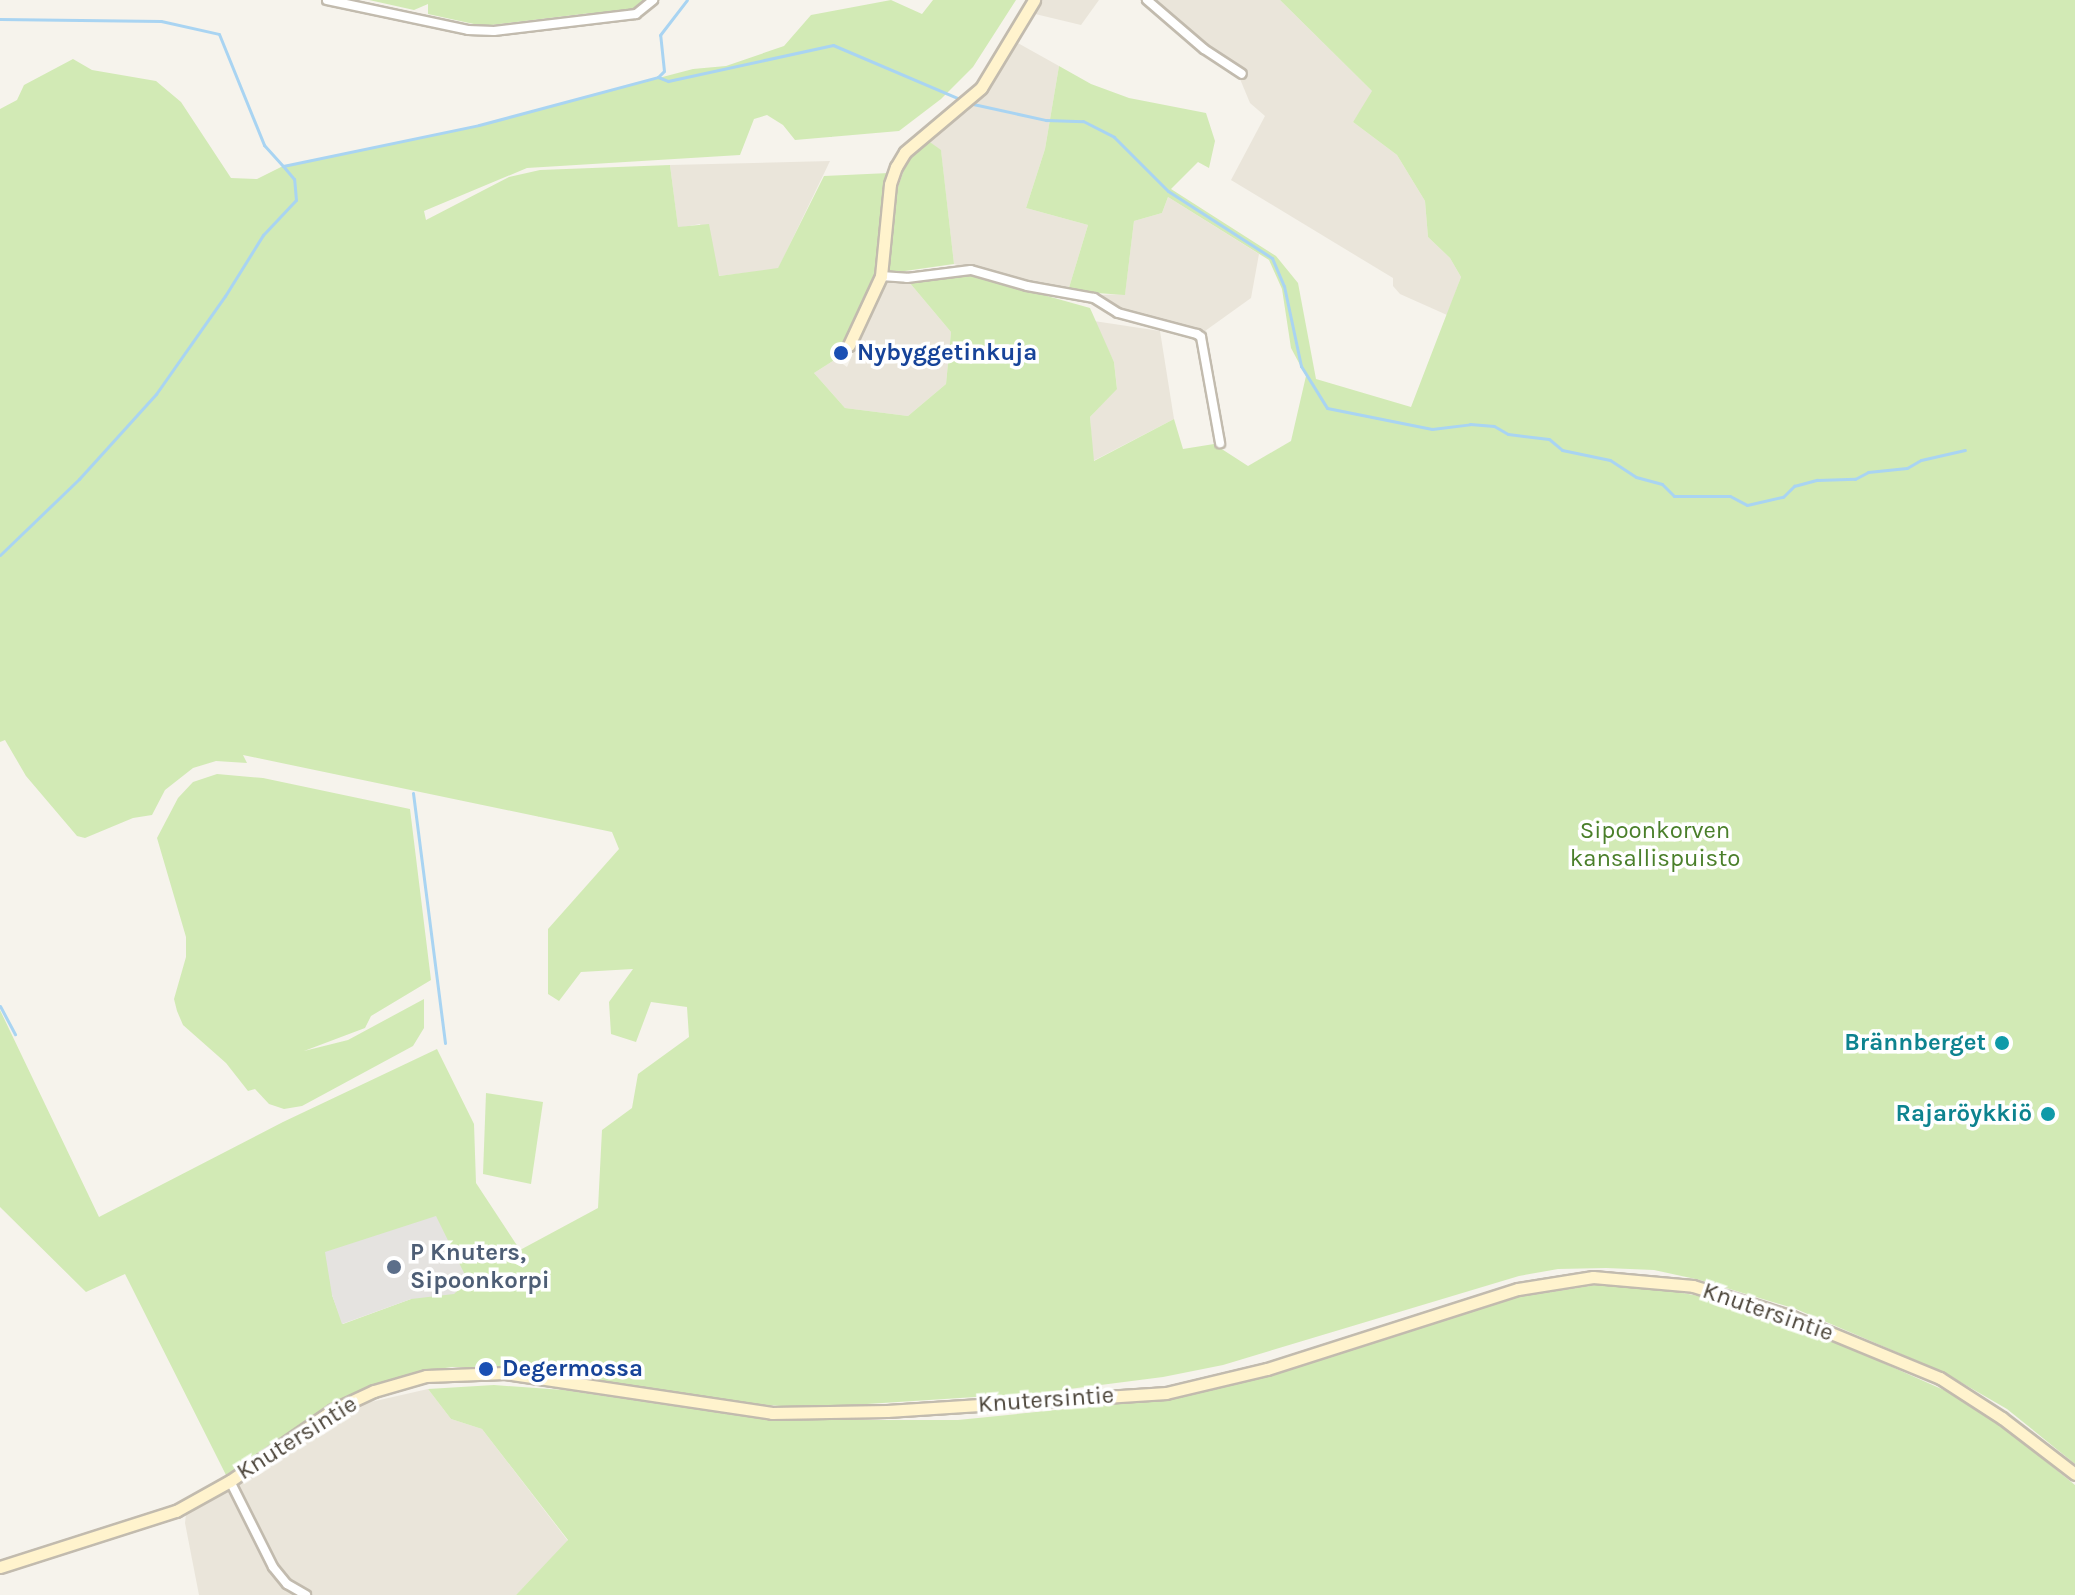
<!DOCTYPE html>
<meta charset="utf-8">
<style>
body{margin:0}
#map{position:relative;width:2075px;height:1595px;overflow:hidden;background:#f6f3ec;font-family:Karla,sans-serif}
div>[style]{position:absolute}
.residential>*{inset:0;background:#eae5da}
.green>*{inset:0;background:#d2eab5}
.parking>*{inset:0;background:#e5e3e0}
.stream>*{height:3px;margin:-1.5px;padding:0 1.5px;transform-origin:1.5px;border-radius:1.5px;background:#a9d4f2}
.roads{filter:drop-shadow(2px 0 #c2bbae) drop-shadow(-2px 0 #c2bbae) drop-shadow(0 2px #c2bbae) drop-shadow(0 -2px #c2bbae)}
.street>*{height:8px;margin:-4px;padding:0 4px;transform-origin:4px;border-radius:4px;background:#fff}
.secondary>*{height:11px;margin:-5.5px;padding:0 5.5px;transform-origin:5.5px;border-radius:5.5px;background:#fff3cd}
.dots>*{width:22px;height:22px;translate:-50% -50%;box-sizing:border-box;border:4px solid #fff;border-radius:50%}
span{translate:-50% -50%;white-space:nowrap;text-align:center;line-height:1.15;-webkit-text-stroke:7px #fff;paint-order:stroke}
.transit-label{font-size:24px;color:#164399;font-weight:700}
.left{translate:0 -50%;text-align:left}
.park-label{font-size:24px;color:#4a7f2a}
.culture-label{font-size:24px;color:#0d838f;font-weight:700}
.right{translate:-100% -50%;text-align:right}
.service-label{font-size:24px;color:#4e5e75;font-weight:700}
.street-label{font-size:24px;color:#4b4439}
</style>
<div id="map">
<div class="residential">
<i style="clip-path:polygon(1038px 0,1099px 0,1081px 25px,1031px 13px)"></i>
<i style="clip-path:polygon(1154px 0,1280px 0,1373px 92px,1353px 122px,1397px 155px,1425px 201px,1428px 237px,1450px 258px,1461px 277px,1447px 315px,1400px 294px,1393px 286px,1393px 278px,1231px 180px,1265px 116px,1250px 103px,1240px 79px,1246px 71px,1203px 44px)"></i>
<i style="clip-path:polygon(1014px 41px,1059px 66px,1045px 149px,1026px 208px,1088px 225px,1068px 291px,954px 264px,941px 151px,927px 140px,968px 111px,990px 83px)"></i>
<i style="clip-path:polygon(830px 161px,778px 269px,718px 276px,700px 224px,678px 228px,670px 165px)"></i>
<i style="clip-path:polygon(1168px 197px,1259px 254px,1251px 298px,1205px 331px,1119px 308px,1097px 295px,1125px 294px,1134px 221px,1162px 213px)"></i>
<i style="clip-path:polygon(909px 282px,951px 332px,946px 384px,908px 416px,845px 408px,814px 373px,836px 359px,847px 367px,883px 283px)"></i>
<i style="clip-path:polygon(1094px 321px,1160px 331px,1174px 419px,1093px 461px,1090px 417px,1117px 388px,1114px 362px)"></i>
<i style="clip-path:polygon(428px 1389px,451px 1419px,482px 1429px,568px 1541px,516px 1595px,199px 1595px,185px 1523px,186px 1514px,362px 1404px)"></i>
</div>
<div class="green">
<i style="clip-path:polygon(369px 0,645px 0,640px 7px,617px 13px,591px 13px,483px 26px,428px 14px,428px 4px,414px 10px)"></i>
<i style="clip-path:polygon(evenodd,891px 0,922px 14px,933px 0,1016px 0,973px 67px,941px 99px,899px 131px,795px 140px,783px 125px,767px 115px,754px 119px,740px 155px,527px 168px,424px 211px,426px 220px,509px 177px,540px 170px,670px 165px,678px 227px,709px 224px,719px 276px,778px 268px,824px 176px,889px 173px,877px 272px,850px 335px,837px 348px,836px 359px,814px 373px,845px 408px,908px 416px,946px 384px,951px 332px,909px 282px,972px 275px,1090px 308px,1114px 362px,1117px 389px,1090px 417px,1094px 461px,1174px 419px,1183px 449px,1214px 444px,1248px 466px,1291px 441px,1306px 376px,1291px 348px,1282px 289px,1269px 260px,1168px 197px,1162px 213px,1134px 221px,1125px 295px,1068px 291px,1088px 225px,1026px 208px,1045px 149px,1059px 66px,1091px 84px,1129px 98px,1206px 113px,1215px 141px,1209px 168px,1198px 162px,1171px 189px,1276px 256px,1298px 283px,1316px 379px,1411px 407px,1461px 277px,1450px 258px,1428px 237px,1425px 201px,1397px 155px,1353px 122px,1372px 91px,1280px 0,2075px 0,2075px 1464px,2007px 1409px,1943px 1372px,1796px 1309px,1700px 1280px,1654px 1270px,1606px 1268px,1558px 1269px,1519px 1276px,1223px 1365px,1163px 1377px,1038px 1393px,805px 1408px,742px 1403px,524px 1369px,452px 1367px,411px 1373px,351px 1395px,226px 1475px,125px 1274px,86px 1292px,0 1207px,0 1010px,99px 1217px,283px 1122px,437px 1049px,474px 1124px,476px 1183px,520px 1250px,598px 1208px,602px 1130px,632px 1108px,638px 1074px,689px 1037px,687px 1007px,651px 1002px,636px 1042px,611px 1034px,609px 1002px,633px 969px,581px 972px,559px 1001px,548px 994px,548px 929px,619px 849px,612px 832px,243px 755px,247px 763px,216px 761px,193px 768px,165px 790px,152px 815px,133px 818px,85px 838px,77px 836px,26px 776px,5px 740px,0 742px,0 109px,17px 100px,24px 85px,73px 59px,92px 70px,156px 81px,181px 102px,231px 178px,257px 179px,283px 166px,479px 125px,693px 69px,726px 66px,784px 46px,811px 15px,891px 0,332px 1295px,411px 1299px,343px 1324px,332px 1295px)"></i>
<i style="clip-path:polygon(927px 140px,941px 150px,954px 264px,891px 273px,886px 266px,895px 195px,909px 156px)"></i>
<i style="clip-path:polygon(217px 774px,263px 778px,410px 809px,431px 980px,371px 1016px,365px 1028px,304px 1051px,348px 1040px,424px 999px,424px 1028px,413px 1046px,302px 1106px,284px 1109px,269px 1104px,255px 1089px,248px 1091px,226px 1063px,183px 1025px,177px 1011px,174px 999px,186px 957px,186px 937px,157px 838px,178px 798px,193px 782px)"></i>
<i style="clip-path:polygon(486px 1093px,543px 1102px,531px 1184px,483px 1174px)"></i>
<i style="clip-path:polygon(1596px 1285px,1646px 1286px,1736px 1303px,1791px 1322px,1946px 1391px,2002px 1426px,2075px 1485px,2075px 1595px,516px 1595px,568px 1540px,482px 1429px,451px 1419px,428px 1389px,494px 1385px,564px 1390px,768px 1420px,958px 1420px,1165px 1399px,1314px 1360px,1519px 1297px)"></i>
</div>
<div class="parking">
<i style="clip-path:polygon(436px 1216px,468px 1281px,454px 1294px,411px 1299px,342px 1324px,332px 1295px,325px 1252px)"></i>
</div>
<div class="stream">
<i style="left:0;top:19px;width:161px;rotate:0.7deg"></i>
<i style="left:161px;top:21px;width:59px;rotate:12.6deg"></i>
<i style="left:219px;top:34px;width:120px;rotate:67.9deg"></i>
<i style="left:264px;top:145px;width:28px;rotate:48deg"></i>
<i style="left:283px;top:166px;width:200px;rotate:-11.8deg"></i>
<i style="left:479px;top:125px;width:185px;rotate:-15deg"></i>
<i style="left:658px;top:77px;width:11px;rotate:22deg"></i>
<i style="left:668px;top:81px;width:169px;rotate:-12.3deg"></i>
<i style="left:833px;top:45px;width:140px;rotate:23.1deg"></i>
<i style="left:658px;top:77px;width:8px;rotate:-45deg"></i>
<i style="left:664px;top:71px;width:36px;rotate:-96deg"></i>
<i style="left:660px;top:35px;width:44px;rotate:-52.4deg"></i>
<i style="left:973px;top:104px;width:75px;rotate:12.4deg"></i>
<i style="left:1046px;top:120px;width:37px;rotate:2deg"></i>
<i style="left:1083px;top:121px;width:35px;rotate:27deg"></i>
<i style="left:1114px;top:137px;width:76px;rotate:45deg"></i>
<i style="left:1168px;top:191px;width:124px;rotate:32.8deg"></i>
<i style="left:1272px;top:258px;width:30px;rotate:67deg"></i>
<i style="left:1284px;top:286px;width:82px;rotate:78deg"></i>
<i style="left:1301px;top:366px;width:49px;rotate:58.2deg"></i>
<i style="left:1327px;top:408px;width:107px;rotate:11.3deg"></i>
<i style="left:1432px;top:429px;width:38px;rotate:-7deg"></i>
<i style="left:1470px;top:424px;width:24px;rotate:5deg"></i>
<i style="left:1494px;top:426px;width:16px;rotate:30deg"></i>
<i style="left:1508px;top:434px;width:41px;rotate:7deg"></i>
<i style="left:1549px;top:439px;width:17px;rotate:40deg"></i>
<i style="left:1562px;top:450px;width:49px;rotate:11.8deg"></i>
<i style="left:1610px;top:460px;width:31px;rotate:33deg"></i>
<i style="left:1636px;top:477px;width:27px;rotate:15deg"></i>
<i style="left:1662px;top:484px;width:17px;rotate:45deg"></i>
<i style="left:1674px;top:496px;width:56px"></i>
<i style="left:1730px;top:496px;width:19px;rotate:28deg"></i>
<i style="left:1747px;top:505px;width:37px;rotate:-13deg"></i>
<i style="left:1783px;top:497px;width:16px;rotate:-45deg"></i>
<i style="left:1794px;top:486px;width:24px;rotate:-15deg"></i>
<i style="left:1817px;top:480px;width:38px;rotate:-2deg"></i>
<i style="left:1855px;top:479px;width:15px;rotate:-28deg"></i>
<i style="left:1868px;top:472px;width:39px;rotate:-6deg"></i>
<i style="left:1907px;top:468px;width:16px;rotate:-30deg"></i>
<i style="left:1921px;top:460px;width:45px;rotate:-12.8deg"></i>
<i style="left:0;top:555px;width:110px;rotate:-43.9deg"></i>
<i style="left:79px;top:479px;width:115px;rotate:-47.8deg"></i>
<i style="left:156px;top:394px;width:120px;rotate:-54.9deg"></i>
<i style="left:225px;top:296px;width:72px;rotate:-58.1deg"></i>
<i style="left:263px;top:235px;width:48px;rotate:-46.7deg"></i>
<i style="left:296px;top:200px;width:21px;rotate:-95deg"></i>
<i style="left:294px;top:179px;width:17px;rotate:-130deg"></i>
<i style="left:413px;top:793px;width:252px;rotate:82.7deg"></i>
<i style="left:0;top:1006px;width:32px;rotate:62deg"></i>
</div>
<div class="roads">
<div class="street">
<i style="left:327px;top:0;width:144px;rotate:12deg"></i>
<i style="left:468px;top:30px;width:26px;rotate:2deg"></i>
<i style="left:494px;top:31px;width:143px;rotate:-6.8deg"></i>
<i style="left:636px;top:14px;width:22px;rotate:-39deg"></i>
<i style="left:1147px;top:0;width:75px;rotate:40.7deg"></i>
<i style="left:1204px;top:49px;width:45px;rotate:33.3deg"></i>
<i style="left:881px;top:276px;width:26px;rotate:4deg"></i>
<i style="left:907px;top:278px;width:64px;rotate:-7.1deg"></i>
<i style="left:971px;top:270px;width:58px;rotate:15.9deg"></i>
<i style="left:1027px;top:286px;width:68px;rotate:10.2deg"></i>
<i style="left:1094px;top:298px;width:28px;rotate:32deg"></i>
<i style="left:1118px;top:313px;width:82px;rotate:14.9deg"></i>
<i style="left:1197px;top:334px;width:5px;rotate:37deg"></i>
<i style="left:1201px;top:337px;width:108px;rotate:79.8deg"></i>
<i style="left:230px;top:1481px;width:96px;rotate:63.4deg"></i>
<i style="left:273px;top:1567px;width:22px;rotate:51deg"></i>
<i style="left:287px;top:1584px;width:22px;rotate:30deg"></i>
</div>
<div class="secondary">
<i style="left:849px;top:345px;width:76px;rotate:-65.1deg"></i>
<i style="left:881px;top:276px;width:92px;rotate:-84.4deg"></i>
<i style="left:890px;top:184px;width:18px;rotate:-71deg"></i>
<i style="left:896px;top:167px;width:17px;rotate:-59deg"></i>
<i style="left:905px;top:152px;width:99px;rotate:-40.1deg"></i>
<i style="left:981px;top:88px;width:103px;rotate:-58.9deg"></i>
<i style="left:0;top:1567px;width:185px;rotate:-17.7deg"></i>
<i style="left:176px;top:1511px;width:62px;rotate:-29.1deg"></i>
<i style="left:230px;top:1481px;width:125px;rotate:-34.6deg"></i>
<i style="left:333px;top:1410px;width:45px;rotate:-24.9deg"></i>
<i style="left:374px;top:1391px;width:54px;rotate:-16.1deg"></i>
<i style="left:426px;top:1376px;width:79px;rotate:-2.2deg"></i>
<i style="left:505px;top:1373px;width:270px;rotate:8.5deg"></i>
<i style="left:772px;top:1413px;width:115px;rotate:-1deg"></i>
<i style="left:887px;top:1411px;width:280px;rotate:-3.7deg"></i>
<i style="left:1166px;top:1393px;width:104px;rotate:-13.4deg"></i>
<i style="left:1267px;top:1369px;width:263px;rotate:-17.7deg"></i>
<i style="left:1518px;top:1289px;width:76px;rotate:-9.1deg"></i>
<i style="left:1593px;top:1277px;width:100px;rotate:5.1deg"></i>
<i style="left:1693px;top:1286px;width:104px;rotate:17.4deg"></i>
<i style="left:1792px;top:1317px;width:160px;rotate:22.4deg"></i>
<i style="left:1940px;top:1378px;width:74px;rotate:32.8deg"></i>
<i style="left:2002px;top:1418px;width:92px;rotate:37.5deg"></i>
</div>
</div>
<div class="dots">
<i style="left:841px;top:353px;background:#1a4fb4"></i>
<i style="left:2002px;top:1043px;background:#0f9aa8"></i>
<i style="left:2048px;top:1114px;background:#0f9aa8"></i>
<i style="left:394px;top:1267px;background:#5c6f8a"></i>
<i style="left:486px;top:1369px;background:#1a4fb4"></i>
</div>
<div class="transit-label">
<span class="left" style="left:857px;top:353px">Nybyggetinkuja</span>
<span class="left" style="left:502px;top:1369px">Degermossa</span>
</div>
<div class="park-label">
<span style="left:1655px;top:845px">Sipoonkorven<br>kansallispuisto</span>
</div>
<div class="culture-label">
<span class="right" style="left:1986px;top:1043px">Brännberget</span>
<span class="right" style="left:2032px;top:1114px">Rajaröykkiö</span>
</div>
<div class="service-label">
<span class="left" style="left:410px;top:1267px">P Knuters,<br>Sipoonkorpi</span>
</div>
<div class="street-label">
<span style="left:1768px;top:1312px;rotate:19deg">Knutersintie</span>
<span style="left:1046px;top:1400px;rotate:-4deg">Knutersintie</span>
<span style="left:297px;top:1438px;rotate:-32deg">Knutersintie</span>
</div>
</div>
